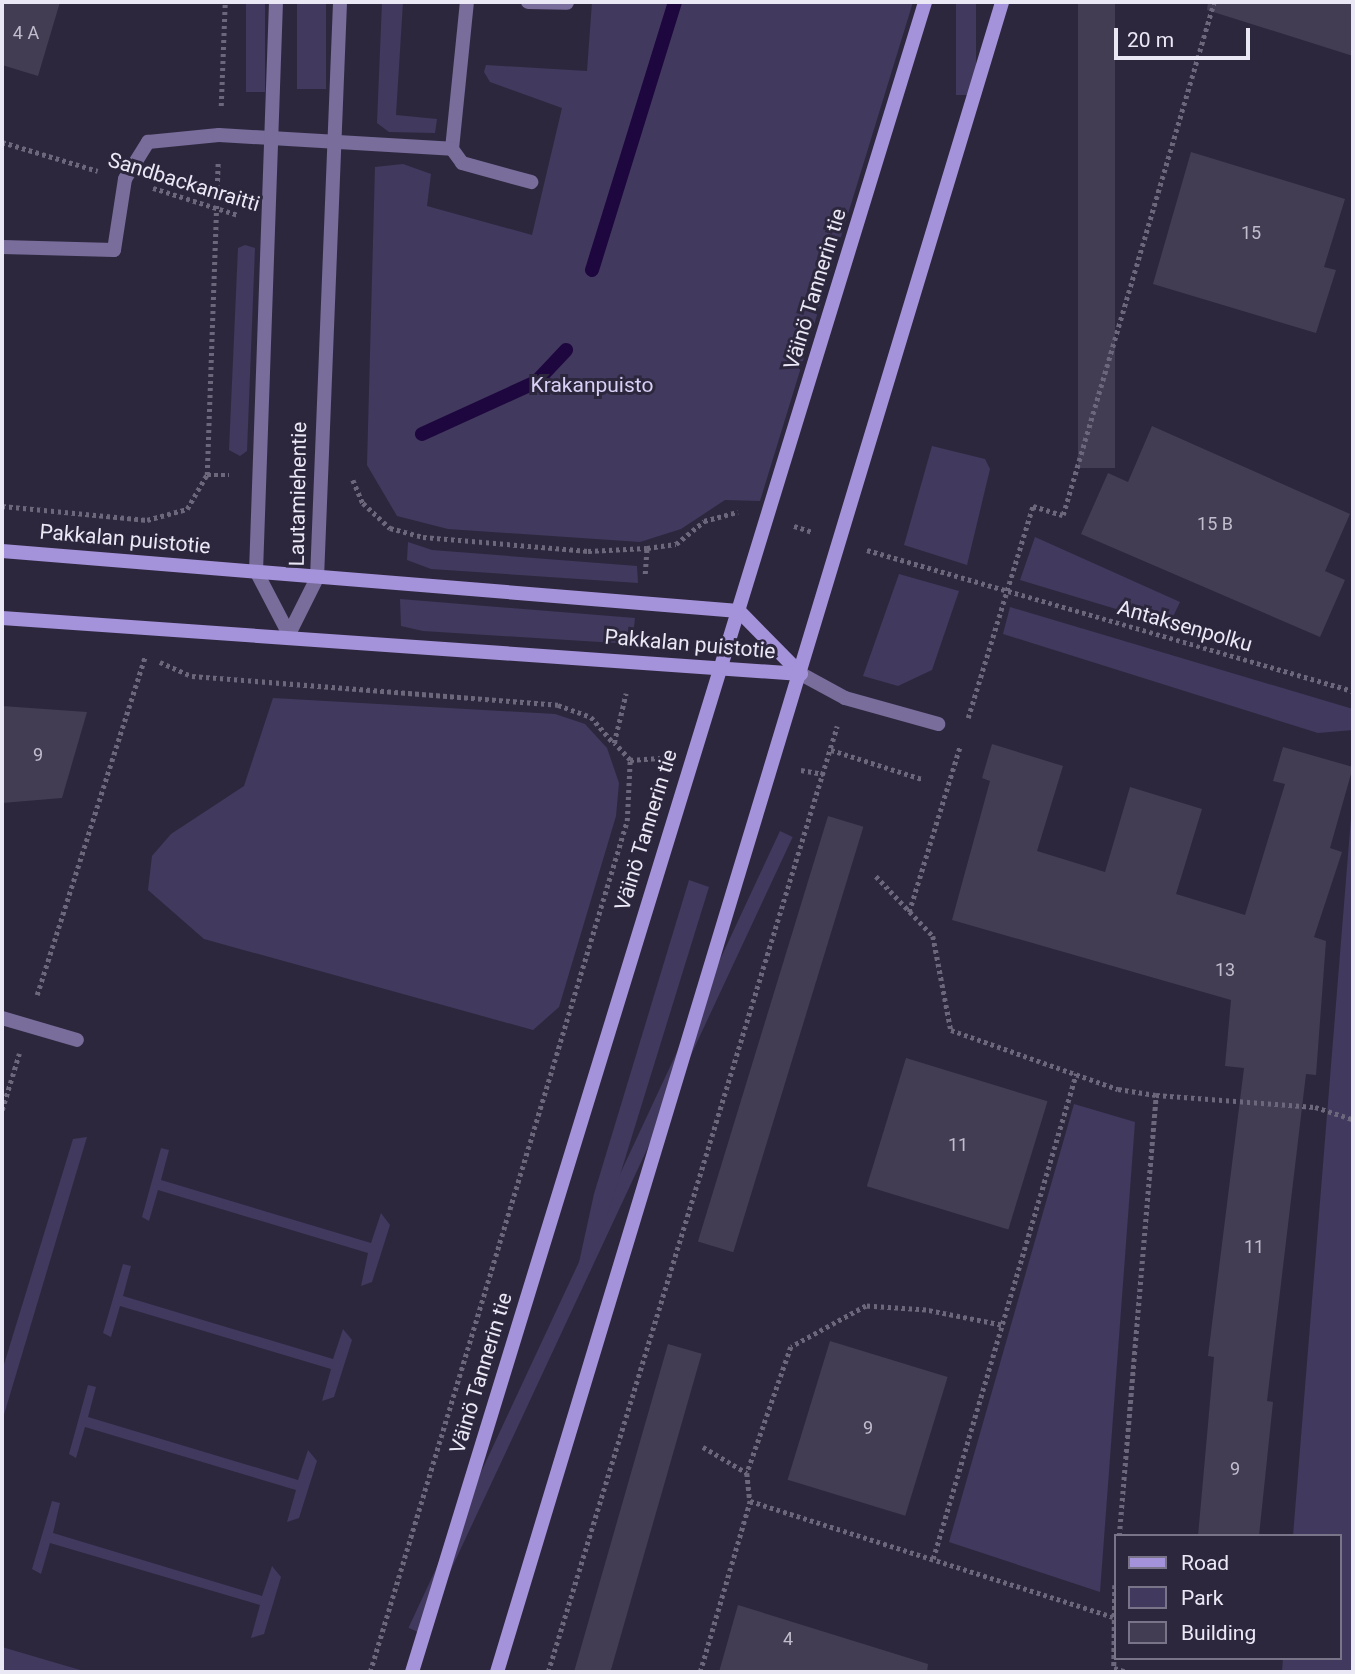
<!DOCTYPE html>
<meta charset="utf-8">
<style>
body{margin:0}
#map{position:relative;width:1355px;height:1674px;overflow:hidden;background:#2d273d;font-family:Roboto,sans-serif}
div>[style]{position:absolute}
.green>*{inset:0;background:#42395e;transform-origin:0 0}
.stream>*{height:14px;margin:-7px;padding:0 7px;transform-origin:7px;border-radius:7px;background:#1d073e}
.building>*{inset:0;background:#423d53;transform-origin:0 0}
.path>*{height:4.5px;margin-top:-2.25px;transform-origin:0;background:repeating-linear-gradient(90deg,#6c677b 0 3.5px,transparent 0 7px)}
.lane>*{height:14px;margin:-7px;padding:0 7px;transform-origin:7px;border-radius:7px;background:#786d9b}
.street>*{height:14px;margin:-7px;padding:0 7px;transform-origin:7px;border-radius:7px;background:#786d9b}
.secondary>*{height:14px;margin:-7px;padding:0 7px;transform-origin:7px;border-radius:7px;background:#a492da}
span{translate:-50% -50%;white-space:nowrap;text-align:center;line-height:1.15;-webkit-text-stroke:6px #2d273d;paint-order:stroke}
.number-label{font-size:18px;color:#c1bdcd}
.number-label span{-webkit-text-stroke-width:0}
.street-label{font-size:21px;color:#ebe8f6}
.park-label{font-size:21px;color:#d8d0f5}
.frame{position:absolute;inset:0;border:4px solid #ebe8f6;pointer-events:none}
.legend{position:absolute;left:1114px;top:1534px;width:228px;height:126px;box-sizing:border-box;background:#2d273d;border:2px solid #797487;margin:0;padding:9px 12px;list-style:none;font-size:21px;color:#ebe8f6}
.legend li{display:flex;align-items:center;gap:14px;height:35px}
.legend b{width:35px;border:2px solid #797487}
.scale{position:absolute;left:1114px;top:28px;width:136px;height:32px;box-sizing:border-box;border:4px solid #ebe8f6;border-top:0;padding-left:9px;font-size:21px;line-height:24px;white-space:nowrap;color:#ebe8f6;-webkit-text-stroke:5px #2d273d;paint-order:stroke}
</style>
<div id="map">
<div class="green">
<i style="left:246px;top:2px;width:19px;height:90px"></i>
<i style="left:297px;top:2px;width:29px;height:87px"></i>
<i style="clip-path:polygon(382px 2px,403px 2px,396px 115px,437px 119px,435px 133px,389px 132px,377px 123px)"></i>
<i style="clip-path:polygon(592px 2px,913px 2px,760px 501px,725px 500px,681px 529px,640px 542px,448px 529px,397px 516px,367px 465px,375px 167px,403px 164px,431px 174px,427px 206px,532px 235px,562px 108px,490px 82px,484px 72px,486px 65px,587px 71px)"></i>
<i style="left:956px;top:2px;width:20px;height:93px"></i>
<i style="clip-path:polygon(245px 245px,255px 248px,247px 451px,240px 456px,229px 450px,238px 248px)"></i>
<i style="clip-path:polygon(932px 446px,985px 459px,990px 469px,967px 565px,904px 545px)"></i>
<i style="clip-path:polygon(1035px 537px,1180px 602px,1169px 625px,1020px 580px)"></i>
<i style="clip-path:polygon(408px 542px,432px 550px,637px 566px,638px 583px,431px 569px,407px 560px)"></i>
<i style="clip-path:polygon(899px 574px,959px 591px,932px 670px,898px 686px,863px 676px)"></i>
<i style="clip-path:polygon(400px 599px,635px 618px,632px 644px,423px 631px,401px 626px)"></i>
<i style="clip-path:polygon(1010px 607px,1353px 709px,1353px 730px,1318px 733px,1003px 634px)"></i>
<i style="clip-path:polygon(273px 698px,555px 714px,585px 724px,607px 748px,619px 783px,616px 816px,559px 1007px,533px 1030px,204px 939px,148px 890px,152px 856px,171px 834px,244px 786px)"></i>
<i style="clip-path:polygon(1353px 793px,1353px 1672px,1282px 1672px,1283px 1658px,1339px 1658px,1339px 1536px,1293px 1536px)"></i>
<i style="left:780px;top:831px;width:14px;height:879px;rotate:25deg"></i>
<i style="clip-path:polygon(689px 880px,709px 887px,590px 1272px,578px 1267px,594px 1194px)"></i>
<i style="clip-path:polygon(1074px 1104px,1135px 1122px,1100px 1592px,949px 1542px)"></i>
<i style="clip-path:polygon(87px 1137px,3px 1418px,2px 1418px,2px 1371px,73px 1139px)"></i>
<i style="clip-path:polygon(161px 1148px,169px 1150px,161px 1180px,371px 1243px,381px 1213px,390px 1225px,372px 1282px,361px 1286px,368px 1253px,158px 1190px,149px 1221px,142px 1217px)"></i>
<i style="clip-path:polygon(123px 1264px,131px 1266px,123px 1296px,333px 1359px,343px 1329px,352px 1340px,334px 1397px,322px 1401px,331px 1369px,120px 1306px,111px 1337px,103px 1333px)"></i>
<i style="clip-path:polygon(88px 1385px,96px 1387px,88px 1417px,298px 1480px,308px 1450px,317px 1461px,299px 1518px,287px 1522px,296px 1490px,85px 1427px,76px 1458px,69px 1454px)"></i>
<i style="clip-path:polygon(52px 1501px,60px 1503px,53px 1533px,262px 1596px,272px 1566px,281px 1577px,264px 1634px,251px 1638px,260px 1605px,50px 1543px,41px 1574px,32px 1569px)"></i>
<i style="clip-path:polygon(2px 1647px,87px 1672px,2px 1672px)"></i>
</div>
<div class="stream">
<i style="left:592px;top:270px;width:281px;rotate:-72.8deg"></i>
<i style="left:422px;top:434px;width:125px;rotate:-24.5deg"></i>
<i style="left:536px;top:382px;width:44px;rotate:-46.8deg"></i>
</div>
<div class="building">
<i style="clip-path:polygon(2px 2px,60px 2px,38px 76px,2px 65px)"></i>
<i style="left:1078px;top:2px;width:37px;height:466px"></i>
<i style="clip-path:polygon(1208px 2px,1353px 2px,1353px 56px,1207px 10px)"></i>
<i style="clip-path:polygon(1191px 152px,1345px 199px,1324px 267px,1336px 270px,1316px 333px,1153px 284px)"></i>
<i style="clip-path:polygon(1152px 426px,1350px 514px,1325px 571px,1345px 580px,1320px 637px,1081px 534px,1108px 473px,1128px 482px)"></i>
<i style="clip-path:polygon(2px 706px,87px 712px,62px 798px,2px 803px)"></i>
<i style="clip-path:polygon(992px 744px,1063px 766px,1037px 851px,1105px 872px,1130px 787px,1202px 809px,1176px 894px,1245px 915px,1285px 784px,1273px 781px,1283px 747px,1353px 767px,1330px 848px,1342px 852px,1314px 937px,1326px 941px,1316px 1075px,1306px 1074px,1267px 1401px,1273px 1402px,1259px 1536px,1198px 1536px,1214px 1357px,1208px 1356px,1244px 1068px,1225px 1066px,1231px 1000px,952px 920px,990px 781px,982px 778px)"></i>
<i style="left:828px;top:816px;width:37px;height:445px;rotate:17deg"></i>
<i style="left:906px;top:1058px;width:148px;height:134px;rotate:17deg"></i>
<i style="left:830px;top:1341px;width:123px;height:145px;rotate:17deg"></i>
<i style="left:668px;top:1344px;width:35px;height:343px;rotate:16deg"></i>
<i style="clip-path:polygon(738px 1605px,928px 1664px,927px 1672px,719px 1672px)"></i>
</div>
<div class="path">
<i style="left:221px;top:106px;width:104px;rotate:-87.8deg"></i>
<i style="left:2px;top:142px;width:100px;rotate:16.8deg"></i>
<i style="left:153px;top:188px;width:89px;rotate:17.6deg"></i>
<i style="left:207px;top:475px;width:312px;rotate:-88deg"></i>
<i style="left:353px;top:480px;width:25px;rotate:67deg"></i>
<i style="left:363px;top:503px;width:37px;rotate:43deg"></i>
<i style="left:390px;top:528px;width:34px;rotate:15deg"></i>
<i style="left:423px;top:537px;width:166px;rotate:4.8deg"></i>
<i style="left:588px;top:551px;width:59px;rotate:-2.9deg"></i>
<i style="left:647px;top:548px;width:29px;rotate:-8deg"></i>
<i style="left:676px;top:544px;width:36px;rotate:-39deg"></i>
<i style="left:704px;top:521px;width:35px;rotate:-15deg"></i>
<i style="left:2px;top:506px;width:146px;rotate:5.5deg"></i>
<i style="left:147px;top:520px;width:41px;rotate:-15.4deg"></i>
<i style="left:187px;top:509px;width:39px;rotate:-60deg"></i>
<i style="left:207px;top:475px;width:22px"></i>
<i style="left:794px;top:526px;width:19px;rotate:18deg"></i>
<i style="left:867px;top:550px;width:506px;rotate:16.18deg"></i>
<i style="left:645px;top:574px;width:26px;rotate:-86deg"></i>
<i style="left:160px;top:662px;width:35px;rotate:24deg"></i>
<i style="left:192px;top:676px;width:367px;rotate:4.5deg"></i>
<i style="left:558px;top:705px;width:35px;rotate:20deg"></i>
<i style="left:591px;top:717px;width:33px;rotate:49deg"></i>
<i style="left:968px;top:718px;width:222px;rotate:-73deg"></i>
<i style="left:1033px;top:506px;width:31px;rotate:17deg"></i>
<i style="left:1063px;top:515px;width:535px;rotate:-73.6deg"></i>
<i style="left:831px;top:750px;width:96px;rotate:17.7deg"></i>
<i style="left:630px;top:760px;width:30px;rotate:-4deg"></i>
<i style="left:801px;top:770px;width:23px;rotate:10deg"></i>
<i style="left:876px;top:876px;width:83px;rotate:46.5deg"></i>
<i style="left:933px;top:936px;width:96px;rotate:79.2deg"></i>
<i style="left:951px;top:1030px;width:177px;rotate:19.5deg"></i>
<i style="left:1118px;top:1089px;width:38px;rotate:9deg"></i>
<i style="left:909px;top:912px;width:174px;rotate:-72.9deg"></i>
<i style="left:37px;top:995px;width:355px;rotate:-72.3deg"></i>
<i style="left:2px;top:1110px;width:59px;rotate:-73.1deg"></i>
<i style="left:1001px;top:1325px;width:76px;rotate:-168.7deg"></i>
<i style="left:926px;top:1310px;width:60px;rotate:-176.2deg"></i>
<i style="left:866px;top:1306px;width:85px;rotate:151.3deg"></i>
<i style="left:791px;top:1347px;width:133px;rotate:109.2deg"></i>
<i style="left:747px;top:1473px;width:28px;rotate:84deg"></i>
<i style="left:750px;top:1501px;width:381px;rotate:17.7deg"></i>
<i style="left:703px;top:1447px;width:51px;rotate:30.6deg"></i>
<i style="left:1119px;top:1536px;width:443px;rotate:-85.2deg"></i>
<i style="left:1156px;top:1095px;width:159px;rotate:4.3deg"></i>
<i style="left:1315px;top:1107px;width:40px;rotate:18deg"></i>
<i style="left:933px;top:1559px;width:506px;rotate:-73.57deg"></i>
<i style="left:1115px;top:1585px;width:83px;rotate:90.7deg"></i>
<i style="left:1114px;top:1668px;width:14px;rotate:17deg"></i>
<i style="left:370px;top:1672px;width:889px;rotate:-73.2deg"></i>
<i style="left:627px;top:821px;width:61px;rotate:-87.2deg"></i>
<i style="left:630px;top:760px;width:23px;rotate:-133deg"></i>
<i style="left:614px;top:743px;width:51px;rotate:-76.5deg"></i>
<i style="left:548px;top:1672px;width:989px;rotate:-73.01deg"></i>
<i style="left:700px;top:1672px;width:178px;rotate:-73.7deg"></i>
</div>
<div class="lane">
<i style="left:528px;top:2px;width:39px;rotate:1deg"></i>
<i style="left:452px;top:149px;width:148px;rotate:-84.2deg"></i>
<i style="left:2px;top:247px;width:112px;rotate:1.5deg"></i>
<i style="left:114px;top:250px;width:72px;rotate:-81.2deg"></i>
<i style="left:125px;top:179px;width:44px;rotate:-58.1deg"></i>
<i style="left:148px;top:142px;width:71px;rotate:-5.6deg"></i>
<i style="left:219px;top:135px;width:233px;rotate:3.4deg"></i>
<i style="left:452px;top:149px;width:17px;rotate:54deg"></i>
<i style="left:462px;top:163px;width:72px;rotate:15.4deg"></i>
<i style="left:2px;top:1018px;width:78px;rotate:16.3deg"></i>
</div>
<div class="street">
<i style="left:276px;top:2px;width:569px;rotate:92.01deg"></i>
<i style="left:256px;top:571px;width:71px;rotate:62.4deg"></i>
<i style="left:289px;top:634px;width:63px;rotate:-63.4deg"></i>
<i style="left:317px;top:578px;width:576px;rotate:-87.71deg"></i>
<i style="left:801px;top:674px;width:50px;rotate:28.6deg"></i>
<i style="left:845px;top:698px;width:97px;rotate:15.6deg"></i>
</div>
<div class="secondary">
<i style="left:2px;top:551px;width:739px;rotate:4.65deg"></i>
<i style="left:739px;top:611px;width:88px;rotate:45.5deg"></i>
<i style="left:2px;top:618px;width:801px;rotate:4.01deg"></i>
<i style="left:412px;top:1672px;width:1747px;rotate:-72.92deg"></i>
<i style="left:497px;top:1672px;width:1745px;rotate:-73.17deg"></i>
</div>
<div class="number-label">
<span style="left:26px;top:33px">4 A</span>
<span style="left:1251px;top:233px">15</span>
<span style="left:1215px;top:524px">15 B</span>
<span style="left:38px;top:755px">9</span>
<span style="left:1225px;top:970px">13</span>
<span style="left:958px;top:1145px">11</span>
<span style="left:1254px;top:1247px">11</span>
<span style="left:868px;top:1428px">9</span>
<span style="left:1235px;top:1469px">9</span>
<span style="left:788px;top:1639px">4</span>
</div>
<div class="street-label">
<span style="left:184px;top:182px;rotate:17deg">Sandbackanraitti</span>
<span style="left:815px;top:289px;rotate:-73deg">Väinö Tannerin tie</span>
<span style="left:298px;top:494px;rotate:-89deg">Lautamiehentie</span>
<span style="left:125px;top:539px;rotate:5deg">Pakkalan puistotie</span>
<span style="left:1185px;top:626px;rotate:16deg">Antaksenpolku</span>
<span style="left:690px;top:644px;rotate:5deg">Pakkalan puistotie</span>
<span style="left:646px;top:830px;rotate:-73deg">Väinö Tannerin tie</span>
<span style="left:481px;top:1373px;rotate:-73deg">Väinö Tannerin tie</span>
</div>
<div class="park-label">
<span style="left:592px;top:385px">Krakanpuisto</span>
</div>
<div class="frame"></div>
<ul class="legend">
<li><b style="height:9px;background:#a492da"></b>Road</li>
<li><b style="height:19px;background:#42395e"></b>Park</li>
<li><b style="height:19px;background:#423d53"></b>Building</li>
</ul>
<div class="scale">20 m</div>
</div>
